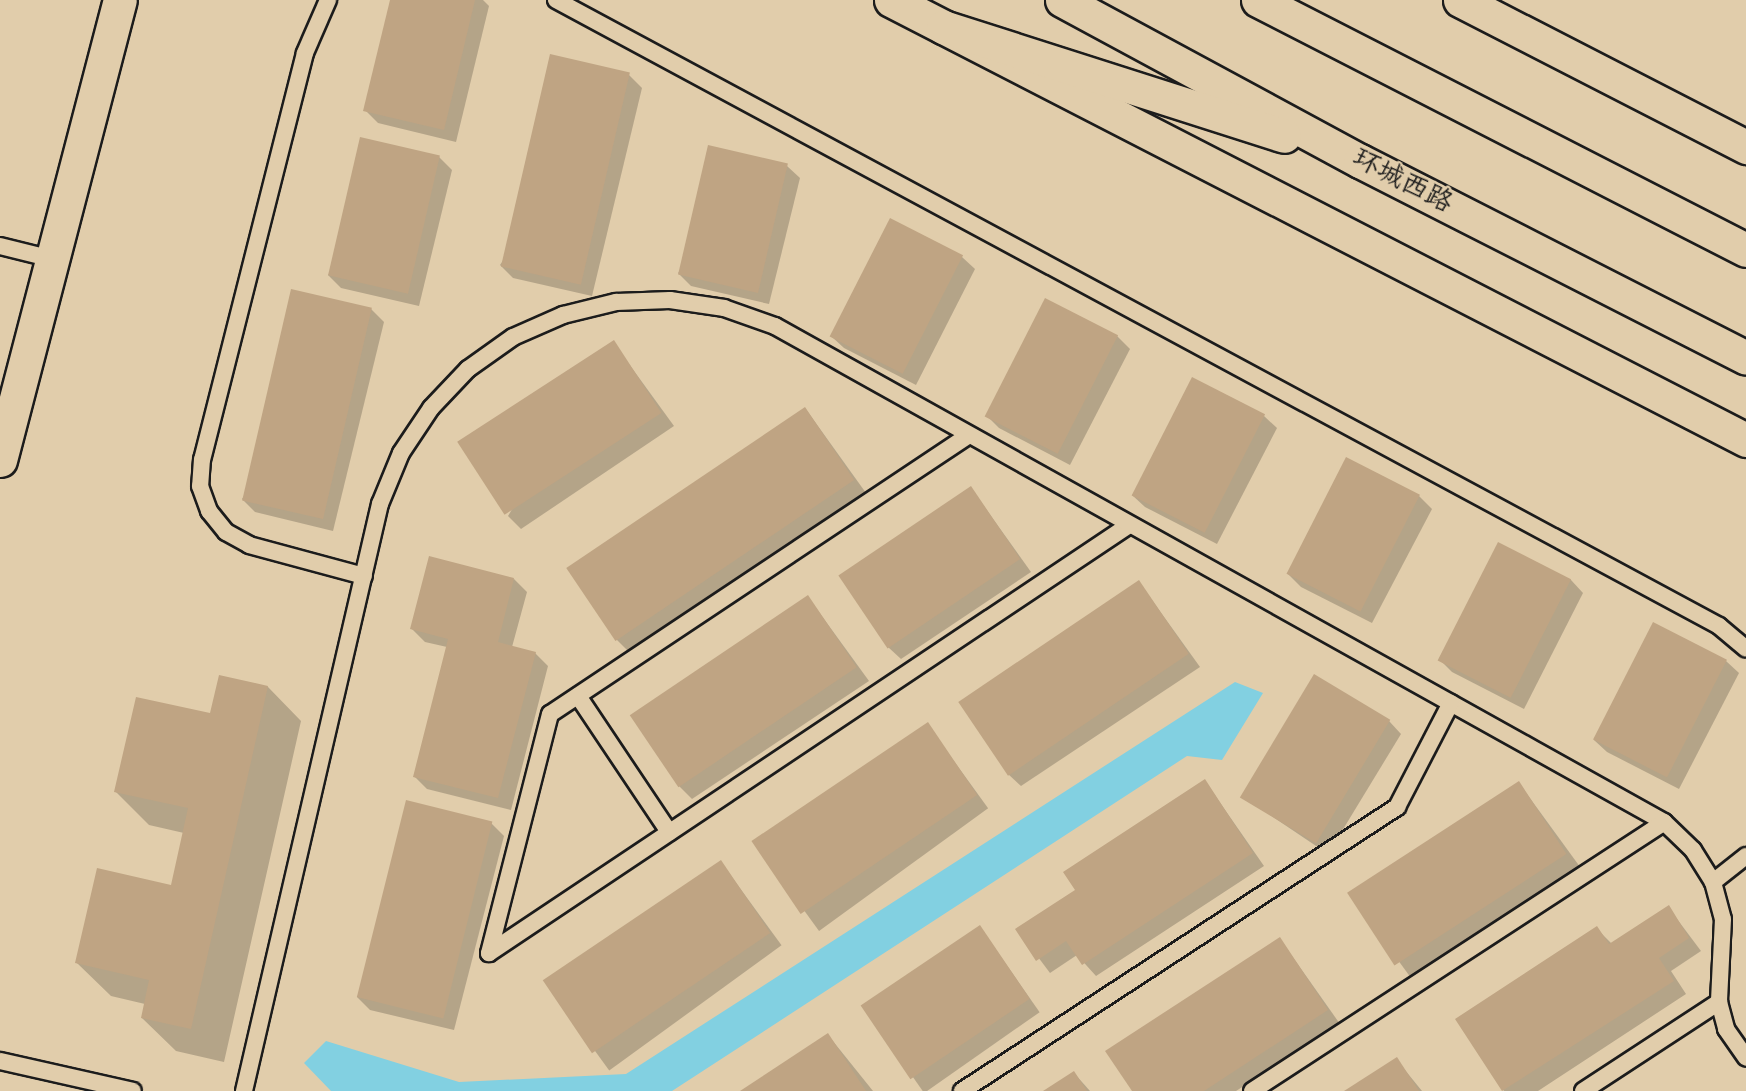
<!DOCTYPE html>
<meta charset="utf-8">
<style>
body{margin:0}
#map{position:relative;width:1746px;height:1091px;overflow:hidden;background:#e1cdab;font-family:"Indie Flower","LXGW WenKai TC",sans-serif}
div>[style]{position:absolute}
.water>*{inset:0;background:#82d0e1}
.shadow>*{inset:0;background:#0003;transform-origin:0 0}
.building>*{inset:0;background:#bfa483;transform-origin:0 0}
.roads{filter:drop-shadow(2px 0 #1c1c1c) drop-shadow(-2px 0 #1c1c1c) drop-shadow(0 2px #1c1c1c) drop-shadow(0 -2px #1c1c1c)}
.service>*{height:16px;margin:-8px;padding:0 8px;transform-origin:8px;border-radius:8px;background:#e1cdab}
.minor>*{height:33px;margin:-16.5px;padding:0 16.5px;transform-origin:16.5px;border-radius:16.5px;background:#e1cdab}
.primary>*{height:33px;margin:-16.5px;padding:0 16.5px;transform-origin:16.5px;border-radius:16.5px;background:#e1cdab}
.trunk>*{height:33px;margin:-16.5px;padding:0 16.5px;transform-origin:16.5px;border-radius:16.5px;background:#e1cdab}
span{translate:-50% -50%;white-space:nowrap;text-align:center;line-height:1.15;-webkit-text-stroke:4.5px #e1cdab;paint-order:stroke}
.street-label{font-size:27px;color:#1c1c1c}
</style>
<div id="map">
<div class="water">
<i style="clip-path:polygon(1235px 682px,1263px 693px,1222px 760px,1187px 756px,672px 1091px,331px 1091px,304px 1063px,326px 1041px,459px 1082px,626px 1074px)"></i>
</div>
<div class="shadow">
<i style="clip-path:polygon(391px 0,483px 0,489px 6px,456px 142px,378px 123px,365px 110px)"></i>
<i style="clip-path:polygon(629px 75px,642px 88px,592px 296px,513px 278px,500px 265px)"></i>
<i style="clip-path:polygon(439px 157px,452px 170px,419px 306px,341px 288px,328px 275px)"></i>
<i style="clip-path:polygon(787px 166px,800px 178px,769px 304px,691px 286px,678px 273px)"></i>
<i style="clip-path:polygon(891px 220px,962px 257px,975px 269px,916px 385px,844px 348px,831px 336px)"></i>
<i style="clip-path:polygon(371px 309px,384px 322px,333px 531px,255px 512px,242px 499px)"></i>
<i style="clip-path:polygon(1117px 336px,1130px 349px,1070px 465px,999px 428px,986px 415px)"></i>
<i style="clip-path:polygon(613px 342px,674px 426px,521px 529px,508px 516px)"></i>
<i style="clip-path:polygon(805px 408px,866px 493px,629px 652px,616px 639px)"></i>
<i style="clip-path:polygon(1264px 416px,1277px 428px,1217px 544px,1145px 507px,1132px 495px)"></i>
<i style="clip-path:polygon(971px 488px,1031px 572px,901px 659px,888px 647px)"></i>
<i style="clip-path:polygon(1419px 496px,1432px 509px,1372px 623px,1301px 587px,1288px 574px)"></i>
<i style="clip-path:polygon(1499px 544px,1571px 580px,1583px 593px,1524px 709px,1452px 672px,1439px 659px)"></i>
<i style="clip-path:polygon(514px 579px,527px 592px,512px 647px,535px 653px,548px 666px,511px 810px,427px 789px,414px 776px,447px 647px,425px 642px,412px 629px)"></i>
<i style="clip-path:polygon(1139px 582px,1200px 667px,1021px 786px,1008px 774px)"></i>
<i style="clip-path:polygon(808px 597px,869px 681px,692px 799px,679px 786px)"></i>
<i style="clip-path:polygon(1726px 661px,1739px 673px,1679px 789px,1607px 752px,1594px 740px)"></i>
<i style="clip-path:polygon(220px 677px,268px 687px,301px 721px,224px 1062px,176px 1051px,142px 1018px,145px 1004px,111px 996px,77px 963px,172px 887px,184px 833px,149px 825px,116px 792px,211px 715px)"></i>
<i style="clip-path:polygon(1389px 721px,1401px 734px,1328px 854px,1242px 796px)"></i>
<i style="left:927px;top:724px;width:104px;height:209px;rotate:54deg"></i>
<i style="clip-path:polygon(1205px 781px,1264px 866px,1096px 976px,1077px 955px,1050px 973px,1017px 929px,1077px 890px)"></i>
<i style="left:1519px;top:783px;width:103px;height:202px;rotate:54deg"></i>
<i style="clip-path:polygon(491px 823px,504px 836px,454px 1030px,370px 1010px,357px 997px)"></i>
<i style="left:721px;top:862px;width:103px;height:213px;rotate:54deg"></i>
<i style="clip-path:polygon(1668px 907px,1701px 951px,1671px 971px,1686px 994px,1538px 1091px,1504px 1091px,1457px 1019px,1596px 928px,1612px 944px)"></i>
<i style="left:980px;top:927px;width:104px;height:141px;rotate:55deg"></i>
<i style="clip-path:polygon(1280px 939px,1340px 1024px,1236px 1091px,1133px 1091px)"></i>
<i style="clip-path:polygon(828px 1035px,873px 1091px,743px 1091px)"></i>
<i style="clip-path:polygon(1396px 1059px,1422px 1091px,1347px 1091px)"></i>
<i style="clip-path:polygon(1074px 1073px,1090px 1091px,1046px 1091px)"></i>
</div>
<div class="building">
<i style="clip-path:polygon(390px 0,475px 0,444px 130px,363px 111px)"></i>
<i style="left:550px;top:54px;width:82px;height:218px;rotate:13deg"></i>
<i style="left:360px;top:137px;width:82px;height:142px;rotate:13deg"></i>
<i style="left:708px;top:145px;width:82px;height:133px;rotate:13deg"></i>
<i style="left:890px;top:218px;width:82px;height:133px;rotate:27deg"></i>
<i style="left:291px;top:289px;width:83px;height:217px;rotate:13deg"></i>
<i style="left:1045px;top:298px;width:82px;height:133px;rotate:27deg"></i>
<i style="left:614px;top:340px;width:87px;height:187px;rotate:57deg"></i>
<i style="left:1192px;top:377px;width:82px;height:133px;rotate:27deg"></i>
<i style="left:805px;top:407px;width:88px;height:288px;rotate:56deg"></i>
<i style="left:1346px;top:457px;width:83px;height:131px;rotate:27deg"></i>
<i style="left:971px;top:486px;width:88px;height:160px;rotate:56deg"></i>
<i style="left:1498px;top:542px;width:82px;height:133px;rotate:27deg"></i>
<i style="clip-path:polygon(429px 556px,514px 578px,498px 642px,536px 652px,498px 798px,413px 777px,448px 639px,410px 629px)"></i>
<i style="left:1139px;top:580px;width:89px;height:218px;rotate:56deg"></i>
<i style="left:808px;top:595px;width:87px;height:215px;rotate:56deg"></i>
<i style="left:1653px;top:622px;width:83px;height:132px;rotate:27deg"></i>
<i style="left:1314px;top:674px;width:89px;height:144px;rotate:31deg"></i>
<i style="clip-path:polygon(219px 675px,268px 686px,191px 1029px,141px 1018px,149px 980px,75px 963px,97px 868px,171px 885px,188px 808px,114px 792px,136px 697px,210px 713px)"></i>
<i style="left:928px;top:722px;width:88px;height:213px;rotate:56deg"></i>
<i style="clip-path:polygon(1205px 779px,1253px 853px,1082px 965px,1066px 941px,1036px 961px,1015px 929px,1075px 890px,1063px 872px)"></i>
<i style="left:1519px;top:781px;width:87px;height:205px;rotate:57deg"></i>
<i style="left:406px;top:800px;width:89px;height:203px;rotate:14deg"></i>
<i style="left:721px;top:860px;width:88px;height:215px;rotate:56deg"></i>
<i style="clip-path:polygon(1669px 905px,1689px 938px,1659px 958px,1674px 981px,1502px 1091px,1455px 1019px,1597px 926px,1609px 944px)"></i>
<i style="left:980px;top:925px;width:89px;height:144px;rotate:56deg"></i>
<i style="clip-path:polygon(1280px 937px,1328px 1010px,1204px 1091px,1132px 1091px,1105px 1051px)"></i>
<i style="clip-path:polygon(828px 1033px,866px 1091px,740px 1091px)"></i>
<i style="clip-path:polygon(1397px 1057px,1419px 1091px,1344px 1091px)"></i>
<i style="clip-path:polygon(1074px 1071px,1087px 1091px,1043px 1091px)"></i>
</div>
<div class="roads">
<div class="service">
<i style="left:328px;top:0;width:58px;rotate:113.5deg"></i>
<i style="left:305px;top:53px;width:419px;rotate:104.2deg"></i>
<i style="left:202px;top:459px;width:27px;rotate:94deg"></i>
<i style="left:200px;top:486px;width:27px;rotate:70deg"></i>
<i style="left:209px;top:511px;width:27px;rotate:51deg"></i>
<i style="left:226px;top:532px;width:26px;rotate:29deg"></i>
<i style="left:249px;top:545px;width:119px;rotate:15.1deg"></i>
<i style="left:556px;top:0;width:1321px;rotate:28.29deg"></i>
<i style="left:1719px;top:626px;width:35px;rotate:40deg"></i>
<i style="left:0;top:246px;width:54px;rotate:14deg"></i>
<i style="left:969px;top:435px;width:503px;rotate:146.34deg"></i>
<i style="left:550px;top:714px;width:247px;rotate:104.3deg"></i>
<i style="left:489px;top:953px;width:770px;rotate:-33.77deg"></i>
<i style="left:578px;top:696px;width:164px;rotate:56.2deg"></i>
<i style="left:1713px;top:882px;width:42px;rotate:-38.2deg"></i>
<i style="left:0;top:1061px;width:136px;rotate:12.7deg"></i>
<i style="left:244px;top:1091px;width:603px;rotate:-76.96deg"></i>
<i style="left:380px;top:504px;width:55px;rotate:-67.6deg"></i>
<i style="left:401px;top:453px;width:54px;rotate:-56.3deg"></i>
<i style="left:431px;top:408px;width:54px;rotate:-46.5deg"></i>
<i style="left:468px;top:369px;width:55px;rotate:-35.4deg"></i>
<i style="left:513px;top:337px;width:55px;rotate:-23.7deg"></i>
<i style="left:563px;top:315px;width:55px;rotate:-13.8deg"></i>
<i style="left:616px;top:302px;width:54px;rotate:-2.1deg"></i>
<i style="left:670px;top:300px;width:55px;rotate:8.4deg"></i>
<i style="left:724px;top:308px;width:54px;rotate:19.4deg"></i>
<i style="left:775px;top:326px;width:1018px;rotate:29.16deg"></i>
<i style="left:1664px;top:822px;width:40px;rotate:44deg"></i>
<i style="left:1693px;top:850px;width:38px;rotate:58deg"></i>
<i style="left:1713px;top:882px;width:38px;rotate:75deg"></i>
<i style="left:1723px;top:919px;width:83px;rotate:92.8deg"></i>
<i style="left:1719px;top:1002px;width:28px;rotate:75deg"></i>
<i style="left:1726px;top:1029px;width:35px;rotate:55deg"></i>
<i style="left:962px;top:1091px;width:520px;rotate:-33.14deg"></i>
<i style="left:1397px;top:807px;width:117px;rotate:-62.6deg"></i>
<i style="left:1252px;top:1091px;width:492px;rotate:-33.1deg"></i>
<i style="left:1583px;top:1091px;width:163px;rotate:-33.2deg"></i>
</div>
<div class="minor">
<i style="left:0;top:460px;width:475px;rotate:-75.4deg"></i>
</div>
<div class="primary">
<i style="left:891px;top:0;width:962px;rotate:27.23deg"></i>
<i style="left:1460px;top:0;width:322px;rotate:27.2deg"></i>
</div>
<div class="trunk">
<i style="left:1062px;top:0;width:339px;rotate:28.4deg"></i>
<i style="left:1360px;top:161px;width:433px;rotate:27deg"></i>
<i style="left:1258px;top:0;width:548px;rotate:27.13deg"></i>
<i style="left:943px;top:27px;width:358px;rotate:17.7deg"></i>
</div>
</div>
<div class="street-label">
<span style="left:1402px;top:182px;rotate:27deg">环城西路</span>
</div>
</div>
